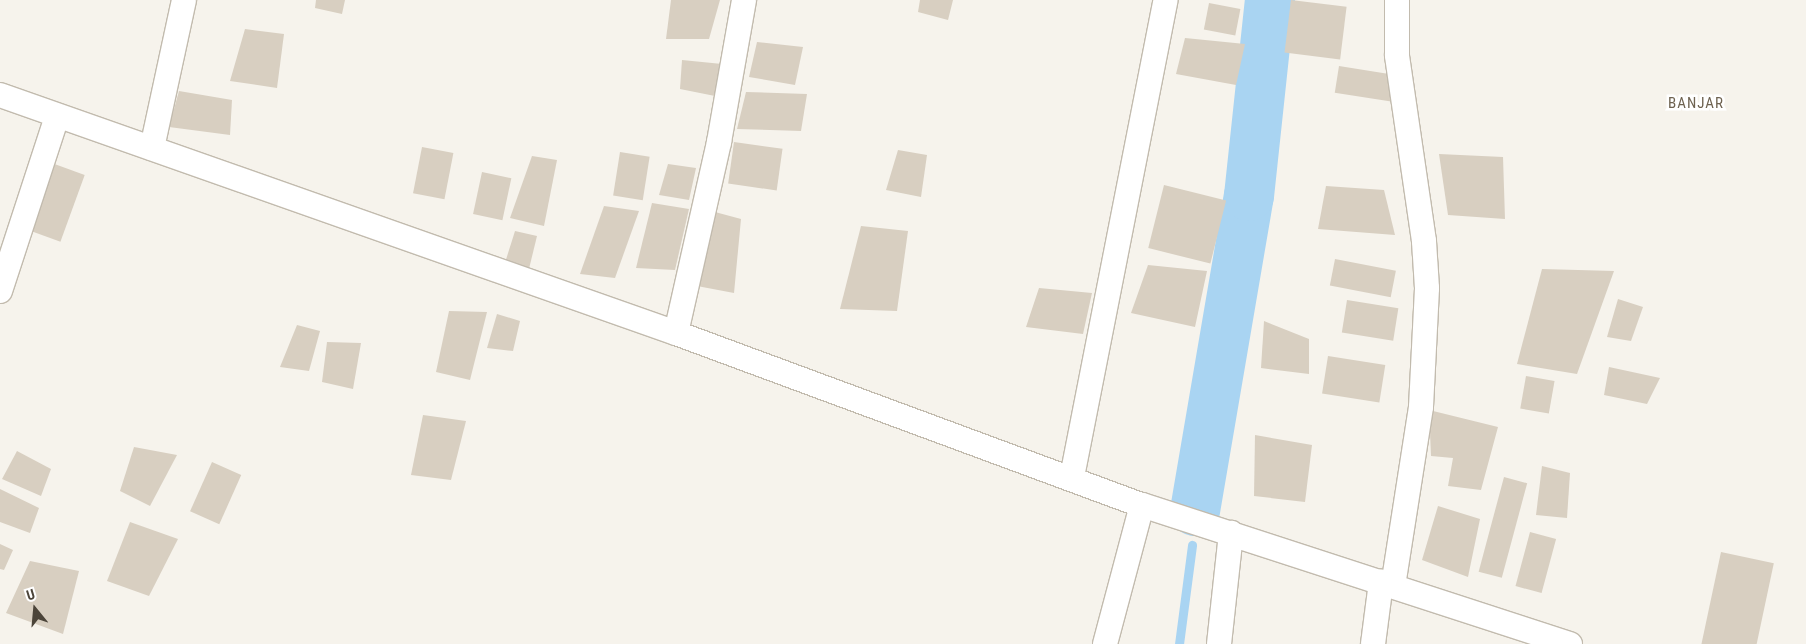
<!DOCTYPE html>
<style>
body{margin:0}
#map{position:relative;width:1806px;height:644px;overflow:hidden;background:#f6f3ec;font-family:"Roboto Condensed",sans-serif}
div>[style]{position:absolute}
.stream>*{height:9px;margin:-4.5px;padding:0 4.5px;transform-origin:4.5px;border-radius:4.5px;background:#a9d4f2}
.river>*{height:50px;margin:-25px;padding:0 25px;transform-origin:25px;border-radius:25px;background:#a9d4f2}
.building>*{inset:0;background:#d8cfc1;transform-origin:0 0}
.roads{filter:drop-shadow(1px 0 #c2bbae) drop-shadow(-1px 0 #c2bbae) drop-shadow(0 1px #c2bbae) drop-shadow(0 -1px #c2bbae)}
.minor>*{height:24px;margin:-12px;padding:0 12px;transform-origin:12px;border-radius:12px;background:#fff}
span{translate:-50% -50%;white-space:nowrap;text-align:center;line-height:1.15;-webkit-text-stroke:5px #fff;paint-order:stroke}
.quarter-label{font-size:15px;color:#6e6250;letter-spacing:1px}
.north{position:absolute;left:10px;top:584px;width:50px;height:50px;-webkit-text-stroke:4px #fff;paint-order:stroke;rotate:343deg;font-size:14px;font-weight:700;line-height:20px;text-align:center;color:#4b4439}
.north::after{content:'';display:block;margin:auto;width:18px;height:22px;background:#4b4439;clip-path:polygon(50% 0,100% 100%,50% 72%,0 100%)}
</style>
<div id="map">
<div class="stream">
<i style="left:1179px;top:644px;width:100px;rotate:-82.5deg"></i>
</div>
<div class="river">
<i style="left:1195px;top:511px;width:320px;rotate:-80.3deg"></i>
<i style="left:1249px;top:196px;width:197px;rotate:-83.9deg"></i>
</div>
<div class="building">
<i style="clip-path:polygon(316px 0,345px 0,342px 14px,315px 8px)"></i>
<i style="clip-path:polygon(671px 0,720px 0,709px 39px,666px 39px)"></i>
<i style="clip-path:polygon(920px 0,953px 0,948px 20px,918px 12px)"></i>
<i style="left:1291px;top:0;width:56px;height:53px;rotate:7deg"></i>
<i style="left:1209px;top:3px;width:32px;height:27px;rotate:11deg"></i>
<i style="clip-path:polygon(245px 29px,284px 34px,277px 88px,230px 81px)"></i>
<i style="clip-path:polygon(1185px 38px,1245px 44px,1236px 85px,1176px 74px)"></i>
<i style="clip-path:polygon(757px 42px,803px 47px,795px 85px,749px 77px)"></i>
<i style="clip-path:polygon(682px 60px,722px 64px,720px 97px,680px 89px)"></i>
<i style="left:1339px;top:66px;width:57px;height:27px;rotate:9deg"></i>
<i style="clip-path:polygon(179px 91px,232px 100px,230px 135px,169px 127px)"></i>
<i style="clip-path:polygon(746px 92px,807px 94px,801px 131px,737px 129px)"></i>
<i style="left:734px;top:142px;width:49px;height:42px;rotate:8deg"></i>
<i style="left:422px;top:147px;width:32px;height:47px;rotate:11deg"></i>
<i style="clip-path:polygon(898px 150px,927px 155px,921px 197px,886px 190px)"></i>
<i style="left:620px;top:152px;width:30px;height:44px;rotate:9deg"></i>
<i style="clip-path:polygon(1439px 154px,1503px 157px,1505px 219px,1448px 215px)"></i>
<i style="clip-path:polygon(532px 156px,557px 160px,544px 226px,510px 218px)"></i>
<i style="left:49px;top:162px;width:38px;height:71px;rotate:20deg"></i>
<i style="clip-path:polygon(668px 164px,696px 168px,689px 200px,659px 195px)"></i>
<i style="left:482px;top:172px;width:30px;height:43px;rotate:12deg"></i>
<i style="left:1164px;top:185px;width:64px;height:65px;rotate:14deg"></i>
<i style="clip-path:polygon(1326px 186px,1384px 190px,1395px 235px,1318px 229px)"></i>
<i style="clip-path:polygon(652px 203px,689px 209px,675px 270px,636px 268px)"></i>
<i style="clip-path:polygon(604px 206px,639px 211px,615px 278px,580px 274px)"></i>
<i style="clip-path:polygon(715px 212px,741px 219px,734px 293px,697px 286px)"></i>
<i style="clip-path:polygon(861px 226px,908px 231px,897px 311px,840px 309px)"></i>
<i style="clip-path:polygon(515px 231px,537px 236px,528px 273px,503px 269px)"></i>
<i style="left:1335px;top:259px;width:62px;height:27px;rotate:11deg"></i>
<i style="clip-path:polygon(1148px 265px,1207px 271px,1195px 327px,1131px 313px)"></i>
<i style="clip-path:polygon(1542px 269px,1614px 271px,1577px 374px,1517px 364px)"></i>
<i style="clip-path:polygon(1039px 288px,1092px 293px,1083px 334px,1026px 327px)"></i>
<i style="clip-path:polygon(1618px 299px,1643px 307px,1631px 341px,1607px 337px)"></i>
<i style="left:1347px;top:300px;width:52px;height:33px;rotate:9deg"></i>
<i style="clip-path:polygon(449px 311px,487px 312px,470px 380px,436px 372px)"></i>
<i style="clip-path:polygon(497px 314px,520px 321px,513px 351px,487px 348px)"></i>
<i style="clip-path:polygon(1264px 321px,1309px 339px,1309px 374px,1261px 368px)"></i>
<i style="clip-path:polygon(297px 325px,320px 331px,309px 371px,280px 367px)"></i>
<i style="clip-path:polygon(327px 342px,361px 343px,353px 389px,322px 382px)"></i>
<i style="left:1328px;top:356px;width:58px;height:38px;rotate:9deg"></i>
<i style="clip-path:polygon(1609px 367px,1660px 378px,1647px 404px,1604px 395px)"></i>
<i style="left:1526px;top:376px;width:29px;height:33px;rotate:10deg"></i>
<i style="clip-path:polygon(1429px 410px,1498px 427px,1481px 490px,1448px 486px,1453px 458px,1431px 456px)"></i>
<i style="clip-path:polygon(423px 415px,466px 421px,451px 480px,411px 475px)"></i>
<i style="clip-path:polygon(1255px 435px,1312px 445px,1305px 502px,1254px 496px)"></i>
<i style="clip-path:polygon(134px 447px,177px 455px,150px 506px,120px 491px)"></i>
<i style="clip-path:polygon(17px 451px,51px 469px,41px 496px,2px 479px)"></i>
<i style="left:212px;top:462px;width:32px;height:54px;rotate:24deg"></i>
<i style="clip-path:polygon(1542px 466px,1570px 473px,1567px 518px,1536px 515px)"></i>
<i style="left:1504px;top:477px;width:24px;height:98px;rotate:15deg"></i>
<i style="clip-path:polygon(0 489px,39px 508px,30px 533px,0 522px)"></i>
<i style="clip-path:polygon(1438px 506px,1480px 519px,1468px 577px,1422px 560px)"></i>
<i style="clip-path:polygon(130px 522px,178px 539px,149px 596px,107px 581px)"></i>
<i style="left:1530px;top:532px;width:27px;height:56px;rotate:15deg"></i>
<i style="clip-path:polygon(0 544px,13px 550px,4px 570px,0 569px)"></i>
<i style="left:1721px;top:552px;width:54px;height:94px;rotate:12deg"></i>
<i style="clip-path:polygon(30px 561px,79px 571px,63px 634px,6px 613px)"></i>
</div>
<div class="roads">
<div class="minor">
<i style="left:0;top:95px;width:717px;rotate:19.4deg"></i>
<i style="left:676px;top:333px;width:497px;rotate:20.3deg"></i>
<i style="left:1142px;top:505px;width:450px;rotate:18deg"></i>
<i style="left:152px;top:148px;width:151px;rotate:-77.8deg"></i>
<i style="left:0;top:291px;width:183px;rotate:-71.9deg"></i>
<i style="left:676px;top:333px;width:196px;rotate:-77.3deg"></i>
<i style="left:719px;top:142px;width:144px;rotate:-80deg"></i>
<i style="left:1072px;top:477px;width:486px;rotate:-78.9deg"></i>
<i style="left:1393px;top:586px;width:181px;rotate:-81.1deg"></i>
<i style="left:1421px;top:407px;width:119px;rotate:-87.1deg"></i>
<i style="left:1427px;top:288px;width:47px;rotate:-93.7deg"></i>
<i style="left:1424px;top:241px;width:188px;rotate:-98.3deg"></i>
<i style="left:1397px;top:55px;width:55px;rotate:-90deg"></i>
<i style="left:1105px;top:644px;width:144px;rotate:-75.1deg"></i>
<i style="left:1219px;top:644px;width:112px;rotate:-83.8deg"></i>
<i style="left:1373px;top:644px;width:63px;rotate:-82.6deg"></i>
</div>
</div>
<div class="quarter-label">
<span style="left:1696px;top:104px">BANJAR</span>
</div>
<div class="north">U</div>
</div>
